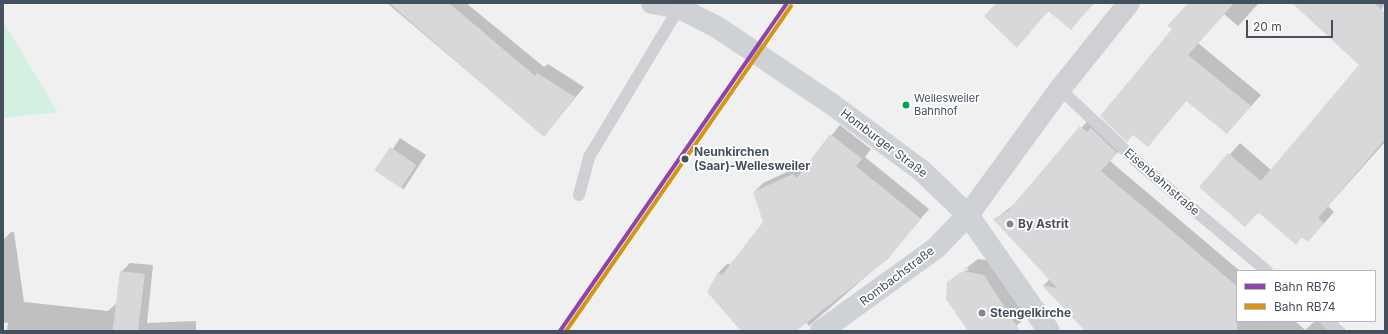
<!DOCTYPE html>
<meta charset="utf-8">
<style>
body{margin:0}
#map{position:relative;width:1388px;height:334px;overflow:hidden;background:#f1f0f0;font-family:Inter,sans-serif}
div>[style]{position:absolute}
.green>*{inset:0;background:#d3f1e1}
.shadow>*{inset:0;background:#0003;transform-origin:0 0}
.building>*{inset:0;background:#d8d8da;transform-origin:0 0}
.lane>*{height:12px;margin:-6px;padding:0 6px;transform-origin:6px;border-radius:6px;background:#ced0d4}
.street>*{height:22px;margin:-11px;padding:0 11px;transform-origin:11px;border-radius:11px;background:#ced0d4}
.secondary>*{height:22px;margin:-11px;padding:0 11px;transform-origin:11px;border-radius:11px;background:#ced1d5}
.rail-1>*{height:4px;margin:-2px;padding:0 2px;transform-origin:2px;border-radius:2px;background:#8e44ad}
.rail-2>*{height:4px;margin:-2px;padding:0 2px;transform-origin:2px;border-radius:2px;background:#d39513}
.dots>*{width:11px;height:11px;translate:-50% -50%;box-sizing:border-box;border:2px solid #fff;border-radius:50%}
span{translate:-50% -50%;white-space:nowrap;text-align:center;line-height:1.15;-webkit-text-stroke:3.5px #fff;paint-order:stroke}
.bus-label{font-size:11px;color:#45505e}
.left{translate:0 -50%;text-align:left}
.street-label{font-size:12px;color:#45505e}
.stop-label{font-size:12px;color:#45505e;font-weight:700}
.poi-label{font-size:12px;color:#45505e;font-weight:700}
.frame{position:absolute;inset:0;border:4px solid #45505e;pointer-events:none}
.legend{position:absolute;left:1236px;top:270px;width:140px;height:52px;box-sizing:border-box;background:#fff;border:1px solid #b5b9bf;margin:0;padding:5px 7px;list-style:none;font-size:12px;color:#45505e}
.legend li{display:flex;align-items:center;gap:8px;height:20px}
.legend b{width:20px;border:1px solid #b5b9bf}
.scale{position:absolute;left:1246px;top:20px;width:87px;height:18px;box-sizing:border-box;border:2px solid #45505e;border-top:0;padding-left:5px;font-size:12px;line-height:14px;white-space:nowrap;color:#45505e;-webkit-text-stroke:3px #fff;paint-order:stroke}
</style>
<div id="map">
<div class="green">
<i style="clip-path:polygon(3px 21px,58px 112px,3px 118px)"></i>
</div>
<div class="shadow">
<i style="clip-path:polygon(387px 3px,466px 3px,544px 67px,548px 64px,584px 87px,544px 136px)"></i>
<i style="clip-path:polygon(998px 3px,1094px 3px,1071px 28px,1049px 10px,1017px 46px)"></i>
<i style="clip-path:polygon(1189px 3px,1259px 3px,1238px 26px,1224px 14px,1198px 43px,1261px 95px,1227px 133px,1187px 100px,1148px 145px,1173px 29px)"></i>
<i style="clip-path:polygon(1293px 3px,1385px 3px,1381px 11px,1385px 15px,1385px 142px,1328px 206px,1334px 212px,1308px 241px,1259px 212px,1245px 225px,1201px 187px,1240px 143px,1271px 170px,1361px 65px)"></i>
<i style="clip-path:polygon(1091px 117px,1098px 123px,1101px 119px,1126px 143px,1110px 161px,1240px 271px,1237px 271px,1237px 321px,1295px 321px,1305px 330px,1315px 321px,1336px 321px,1347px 331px,1086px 331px,1043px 286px,1050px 279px,995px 219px,1016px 203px)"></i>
<i style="clip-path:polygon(840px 125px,871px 149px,865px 157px,929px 209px,887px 258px,809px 326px,804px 318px,784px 331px,742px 331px,709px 292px,719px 272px,728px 263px,730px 265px,764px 222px,754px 192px,763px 183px,802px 165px,805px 168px)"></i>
<i style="left:400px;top:138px;width:31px;height:41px;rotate:33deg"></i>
<i style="clip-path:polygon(11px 232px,14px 232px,24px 302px,108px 311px,118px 302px,121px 272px,130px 263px,153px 265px,147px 323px,196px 321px,196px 331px,7px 331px,8px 323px,3px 322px,3px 240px)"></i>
<i style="clip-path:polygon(evenodd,978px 259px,997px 262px,1030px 314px,1010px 331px,969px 331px,948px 282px,978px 259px,968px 268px,969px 269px,959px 275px,959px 273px,968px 268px)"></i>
</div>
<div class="building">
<i style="clip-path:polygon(389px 3px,449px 3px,535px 76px,537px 73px,575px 97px,544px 137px)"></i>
<i style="clip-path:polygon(996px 3px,1093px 3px,1071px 30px,1048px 11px,1017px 48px,984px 16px)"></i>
<i style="clip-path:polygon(1188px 3px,1234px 3px,1188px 55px,1251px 106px,1227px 134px,1186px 101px,1148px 147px,1133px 135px,1127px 142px,1100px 116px,1172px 29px,1167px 26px)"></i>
<i style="clip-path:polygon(1292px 3px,1374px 3px,1385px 13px,1385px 139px,1318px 218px,1324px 223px,1308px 242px,1302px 237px,1296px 245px,1258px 212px,1245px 227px,1199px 187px,1228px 153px,1261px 181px,1359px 65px)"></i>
<i style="clip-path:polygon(1080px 126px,1087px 132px,1091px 128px,1117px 153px,1101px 171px,1237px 286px,1237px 331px,1085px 331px,1042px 285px,1057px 288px,993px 219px,1008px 211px)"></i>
<i style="clip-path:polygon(830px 134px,862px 159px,856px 166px,921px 219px,888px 259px,796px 331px,741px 331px,707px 292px,718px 272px,722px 275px,763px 222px,753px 192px,793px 174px,797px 178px)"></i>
<i style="left:390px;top:147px;width:32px;height:28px;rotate:34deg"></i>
<i style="left:120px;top:271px;width:25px;height:60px;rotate:7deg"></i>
<i style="clip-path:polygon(964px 271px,984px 275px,1020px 331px,968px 331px,946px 299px,947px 282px)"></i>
</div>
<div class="lane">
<i style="left:1060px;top:89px;width:114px;rotate:43.2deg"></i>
<i style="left:1143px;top:167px;width:162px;rotate:40deg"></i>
<i style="left:579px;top:195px;width:39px;rotate:-75deg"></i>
<i style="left:589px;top:157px;width:174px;rotate:-58.9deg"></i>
<i style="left:1326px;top:321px;width:16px;rotate:40deg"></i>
</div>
<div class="street">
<i style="left:652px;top:3px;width:27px;rotate:10deg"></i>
<i style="left:968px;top:215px;width:156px;rotate:-53.9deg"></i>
<i style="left:1060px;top:89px;width:110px;rotate:-51.3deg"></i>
</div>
<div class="secondary">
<i style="left:682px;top:3px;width:6px;rotate:121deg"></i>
<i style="left:679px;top:8px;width:42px;rotate:26.6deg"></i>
<i style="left:717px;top:27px;width:140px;rotate:33.9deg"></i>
<i style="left:833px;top:105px;width:109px;rotate:36.5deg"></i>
<i style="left:921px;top:170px;width:65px;rotate:43.8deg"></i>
<i style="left:968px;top:215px;width:141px;rotate:55.1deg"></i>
<i style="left:821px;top:331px;width:142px;rotate:-35.8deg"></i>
<i style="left:936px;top:248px;width:46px;rotate:-45.9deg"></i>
</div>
<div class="rail-1">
<i style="left:560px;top:331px;width:399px;rotate:-55.3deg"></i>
</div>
<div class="rail-2">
<i style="left:566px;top:331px;width:395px;rotate:-55.3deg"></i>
</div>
<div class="dots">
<i style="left:906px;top:105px;background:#00a651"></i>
<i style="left:685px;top:159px;background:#45505e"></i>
<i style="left:1010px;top:224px;background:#818891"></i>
<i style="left:982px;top:313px;background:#818891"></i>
</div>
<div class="bus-label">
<span class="left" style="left:914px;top:105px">Wellesweiler<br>Bahnhof</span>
</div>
<div class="street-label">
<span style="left:884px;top:143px;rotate:37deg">Homburger Straße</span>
<span style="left:1162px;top:182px;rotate:41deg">Eisenbahnstraße</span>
<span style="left:897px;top:276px;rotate:-37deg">Rombachstraße</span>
</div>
<div class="stop-label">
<span class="left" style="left:694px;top:159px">Neunkirchen<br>(Saar)-Wellesweiler</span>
</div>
<div class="poi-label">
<span class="left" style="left:1018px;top:224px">By Astrit</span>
<span class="left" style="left:990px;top:313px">Stengelkirche</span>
</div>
<div class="frame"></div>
<ul class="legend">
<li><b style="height:5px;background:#8e44ad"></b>Bahn RB76</li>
<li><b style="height:5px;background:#d39513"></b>Bahn RB74</li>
</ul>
<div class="scale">20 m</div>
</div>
